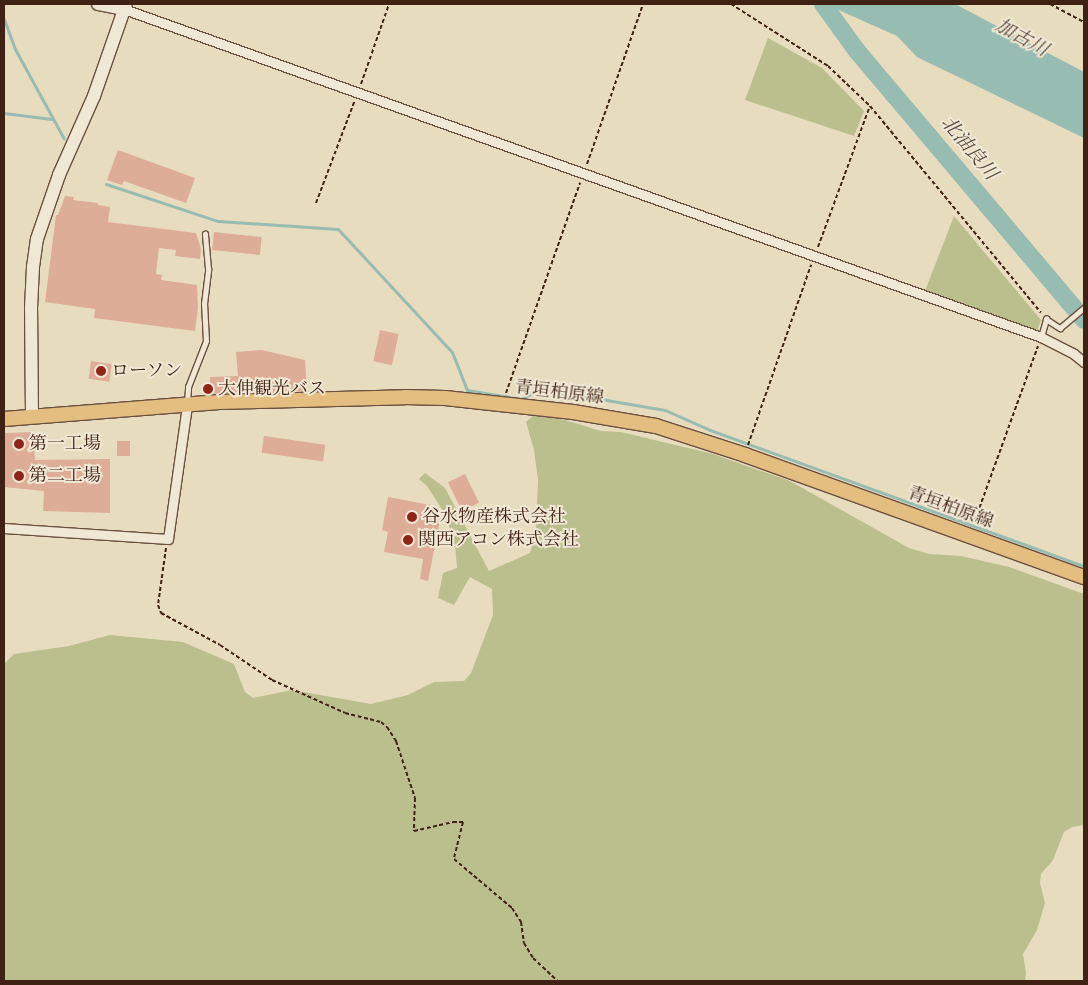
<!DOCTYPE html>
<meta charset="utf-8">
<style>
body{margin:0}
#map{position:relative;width:1088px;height:985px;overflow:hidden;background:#e8dcbf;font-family:"Old Standard TT","Noto Serif JP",serif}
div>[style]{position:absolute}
.green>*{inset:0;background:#bbbf8e}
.water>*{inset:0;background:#97bcb2}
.stream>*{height:3px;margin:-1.5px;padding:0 1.5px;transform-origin:1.5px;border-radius:1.5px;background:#97bcb2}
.river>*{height:18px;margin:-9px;padding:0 9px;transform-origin:9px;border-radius:9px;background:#97bcb2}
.building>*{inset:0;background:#dead97;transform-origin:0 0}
.path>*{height:2px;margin-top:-1px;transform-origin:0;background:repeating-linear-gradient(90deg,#402214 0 4px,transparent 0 6.5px)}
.roads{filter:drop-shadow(1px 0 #6a503f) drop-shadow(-1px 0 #6a503f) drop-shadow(0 1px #6a503f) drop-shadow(0 -1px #6a503f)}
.lane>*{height:4.5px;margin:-2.25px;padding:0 2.25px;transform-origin:2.25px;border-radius:2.25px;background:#f0e8d5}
.street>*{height:9px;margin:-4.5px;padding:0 4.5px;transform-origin:4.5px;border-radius:4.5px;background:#f0e8d5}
.secondary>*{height:12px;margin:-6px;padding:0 6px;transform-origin:6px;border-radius:6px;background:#f0e8d5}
.primary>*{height:14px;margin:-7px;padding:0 7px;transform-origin:7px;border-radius:7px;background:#e4be80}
.dots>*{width:14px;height:14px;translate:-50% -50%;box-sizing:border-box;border:2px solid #f0e8d5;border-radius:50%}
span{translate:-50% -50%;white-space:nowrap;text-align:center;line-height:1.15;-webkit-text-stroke:4px #f0e8d5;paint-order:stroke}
.poi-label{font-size:18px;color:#402214}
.left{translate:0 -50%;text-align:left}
.street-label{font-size:18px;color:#402214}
.water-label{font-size:19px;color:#56483c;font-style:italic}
.frame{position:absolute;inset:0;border:5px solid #402214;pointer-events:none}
</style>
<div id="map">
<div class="green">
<i style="clip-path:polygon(768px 38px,822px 68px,864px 111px,854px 136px,745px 100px)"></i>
<i style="clip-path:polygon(954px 216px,1041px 320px,1037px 331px,925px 291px)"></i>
<i style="clip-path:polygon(533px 416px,552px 416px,601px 431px,621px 432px,713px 454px,790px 481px,909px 548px,929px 554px,961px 556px,1009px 567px,1084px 594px,1084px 825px,1072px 827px,1064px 832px,1053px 860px,1041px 874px,1040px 883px,1045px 903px,1037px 930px,1023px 954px,1026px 973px,1025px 981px,4px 981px,4px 664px,14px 654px,69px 646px,110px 635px,183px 642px,234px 664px,245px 692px,253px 698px,292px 690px,371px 704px,408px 695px,434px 682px,464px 681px,471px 673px,493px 615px,492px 589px,470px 577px,454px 605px,438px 598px,443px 573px,457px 568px,455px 545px,445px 514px,427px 486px,419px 479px,425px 473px,445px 488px,489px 571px,530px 553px,536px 530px,538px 480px,534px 450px,526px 422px)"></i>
</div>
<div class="water">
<i style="clip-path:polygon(825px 4px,955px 4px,1084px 72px,1084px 138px,917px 57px,897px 36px)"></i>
</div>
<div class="stream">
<i style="left:4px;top:19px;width:32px;rotate:70deg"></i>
<i style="left:15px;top:49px;width:102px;rotate:61.4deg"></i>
<i style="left:4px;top:113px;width:48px;rotate:7.1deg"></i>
<i style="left:106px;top:184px;width:118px;rotate:18.3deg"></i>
<i style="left:218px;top:221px;width:120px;rotate:3.8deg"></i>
<i style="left:338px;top:229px;width:168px;rotate:47.2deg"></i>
<i style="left:452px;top:352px;width:41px;rotate:68.5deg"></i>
<i style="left:467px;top:390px;width:55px;rotate:9.5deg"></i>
<i style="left:521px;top:399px;width:16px;rotate:-27deg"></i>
<i style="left:535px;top:392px;width:48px;rotate:4.8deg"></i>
<i style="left:583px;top:396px;width:83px;rotate:9.7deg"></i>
<i style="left:665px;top:410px;width:49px;rotate:24deg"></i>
<i style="left:710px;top:430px;width:398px;rotate:20deg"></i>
</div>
<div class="river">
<i style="left:823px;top:4px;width:58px;rotate:54.1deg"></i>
<i style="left:857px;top:51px;width:352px;rotate:49.8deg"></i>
</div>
<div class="building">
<i style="clip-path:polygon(118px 150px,195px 178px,186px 203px,124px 181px,122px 185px,107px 180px)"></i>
<i style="clip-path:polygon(65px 196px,74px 197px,73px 200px,98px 203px,98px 205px,110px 207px,108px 222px,196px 233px,201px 249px,200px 259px,175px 256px,176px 250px,159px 248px,156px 274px,162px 275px,161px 280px,197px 285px,198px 308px,195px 331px,94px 318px,95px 309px,45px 302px,56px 215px,58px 215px)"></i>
<i style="left:214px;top:232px;width:48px;height:18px;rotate:6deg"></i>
<i style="left:380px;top:330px;width:19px;height:32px;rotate:12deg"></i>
<i style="clip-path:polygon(262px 350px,305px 360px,307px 391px,204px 394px,203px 386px,210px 386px,210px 377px,238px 376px,236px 352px)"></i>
<i style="left:91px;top:361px;width:21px;height:18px;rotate:8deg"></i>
<i style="clip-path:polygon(33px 432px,35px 460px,110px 459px,110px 513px,43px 511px,44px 491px,4px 487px,4px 433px)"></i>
<i style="left:264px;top:436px;width:62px;height:17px;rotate:8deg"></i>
<i style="left:117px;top:441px;width:13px;height:15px"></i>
<i style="left:465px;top:474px;width:32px;height:19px;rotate:64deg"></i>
<i style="clip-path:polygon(388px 497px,430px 505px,428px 512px,441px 515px,428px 581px,420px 579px,423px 559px,384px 552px,388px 532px,382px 530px)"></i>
</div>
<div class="path">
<i style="left:731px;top:4px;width:115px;rotate:32.6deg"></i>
<i style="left:828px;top:66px;width:58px;rotate:43.6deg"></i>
<i style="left:870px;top:106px;width:268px;rotate:50.4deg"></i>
<i style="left:1050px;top:4px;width:38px;rotate:28deg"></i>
<i style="left:361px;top:84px;width:85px;rotate:-70.7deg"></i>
<i style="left:587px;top:164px;width:170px;rotate:-70.7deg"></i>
<i style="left:316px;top:203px;width:110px;rotate:-69.3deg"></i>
<i style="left:818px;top:247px;width:150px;rotate:-69.8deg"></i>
<i style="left:506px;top:393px;width:223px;rotate:-70.6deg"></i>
<i style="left:748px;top:445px;width:191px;rotate:-70.7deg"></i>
<i style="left:975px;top:520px;width:185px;rotate:-70.1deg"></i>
<i style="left:166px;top:548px;width:58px;rotate:98deg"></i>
<i style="left:158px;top:605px;width:9px;rotate:69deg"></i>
<i style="left:161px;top:613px;width:67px;rotate:28.5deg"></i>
<i style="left:220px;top:645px;width:63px;rotate:33.9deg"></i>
<i style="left:272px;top:680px;width:80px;rotate:24.3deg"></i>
<i style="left:345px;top:713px;width:37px;rotate:14deg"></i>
<i style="left:381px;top:722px;width:8px;rotate:40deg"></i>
<i style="left:387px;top:727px;width:17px;rotate:57deg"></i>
<i style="left:396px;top:741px;width:60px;rotate:71.6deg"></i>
<i style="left:415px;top:798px;width:33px;rotate:92deg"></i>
<i style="left:414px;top:831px;width:40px;rotate:-13deg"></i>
<i style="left:453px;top:822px;width:10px"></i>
<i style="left:463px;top:822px;width:38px;rotate:104deg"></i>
<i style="left:454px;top:859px;width:76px;rotate:40.2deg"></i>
<i style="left:512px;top:908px;width:17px;rotate:57deg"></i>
<i style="left:521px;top:922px;width:21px;rotate:82deg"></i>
<i style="left:524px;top:943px;width:17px;rotate:59deg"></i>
<i style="left:533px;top:958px;width:34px;rotate:43deg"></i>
</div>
<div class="roads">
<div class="lane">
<i style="left:1041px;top:337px;width:19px;rotate:-74deg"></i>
<i style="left:1046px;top:319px;width:17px;rotate:33deg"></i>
<i style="left:1060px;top:328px;width:31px;rotate:-40deg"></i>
<i style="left:187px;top:403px;width:16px;rotate:-86deg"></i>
<i style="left:188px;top:387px;width:49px;rotate:-68.6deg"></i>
<i style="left:206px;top:341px;width:37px;rotate:-93deg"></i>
<i style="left:204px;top:304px;width:35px;rotate:-83deg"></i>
<i style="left:208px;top:269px;width:35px;rotate:-95deg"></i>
</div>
<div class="street">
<i style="left:124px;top:9px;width:974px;rotate:19.68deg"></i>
<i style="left:1041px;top:337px;width:37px;rotate:27deg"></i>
<i style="left:1074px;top:354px;width:13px;rotate:39deg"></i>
<i style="left:4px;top:528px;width:164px;rotate:3.8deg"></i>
<i style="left:168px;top:539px;width:134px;rotate:-81.9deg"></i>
</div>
<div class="secondary">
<i style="left:98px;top:4px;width:26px;rotate:11deg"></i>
<i style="left:32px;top:417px;width:109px;rotate:-90.5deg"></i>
<i style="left:31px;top:308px;width:41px;rotate:-87.2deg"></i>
<i style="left:33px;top:267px;width:28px;rotate:-82deg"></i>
<i style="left:37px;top:239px;width:68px;rotate:-71deg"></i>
<i style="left:59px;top:175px;width:86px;rotate:-66.1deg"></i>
<i style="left:94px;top:96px;width:97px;rotate:-70.8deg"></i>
</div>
<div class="primary">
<i style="left:4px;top:419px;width:216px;rotate:-4.5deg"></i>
<i style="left:219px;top:402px;width:186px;rotate:-1.5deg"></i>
<i style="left:405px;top:397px;width:40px;rotate:1.4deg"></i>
<i style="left:445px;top:398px;width:129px;rotate:6.2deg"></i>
<i style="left:573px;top:412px;width:84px;rotate:9.6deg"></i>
<i style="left:656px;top:426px;width:94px;rotate:18deg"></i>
<i style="left:745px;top:455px;width:360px;rotate:19.8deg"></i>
</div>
</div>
<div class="dots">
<i style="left:101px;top:371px;background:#8f2418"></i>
<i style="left:208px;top:389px;background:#8f2418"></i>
<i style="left:19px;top:444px;background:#8f2418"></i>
<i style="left:19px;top:476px;background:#8f2418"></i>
<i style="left:412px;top:517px;background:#8f2418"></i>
<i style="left:408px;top:540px;background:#8f2418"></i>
</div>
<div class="poi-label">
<span class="left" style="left:111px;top:371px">ローソン</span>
<span class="left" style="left:218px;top:389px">大伸観光バス</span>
<span class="left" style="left:29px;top:444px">第一工場</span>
<span class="left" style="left:29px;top:476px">第二工場</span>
<span class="left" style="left:422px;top:517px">谷水物産株式会社</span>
<span class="left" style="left:418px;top:540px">関西アコン株式会社</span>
</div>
<div class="street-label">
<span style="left:559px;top:393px;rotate:7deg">青垣柏原線</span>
<span style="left:950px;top:508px;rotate:20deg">青垣柏原線</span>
</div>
<div class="water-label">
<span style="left:1021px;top:39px;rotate:29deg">加古川</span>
<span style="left:968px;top:149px;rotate:50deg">北油良川</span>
</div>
<div class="frame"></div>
</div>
